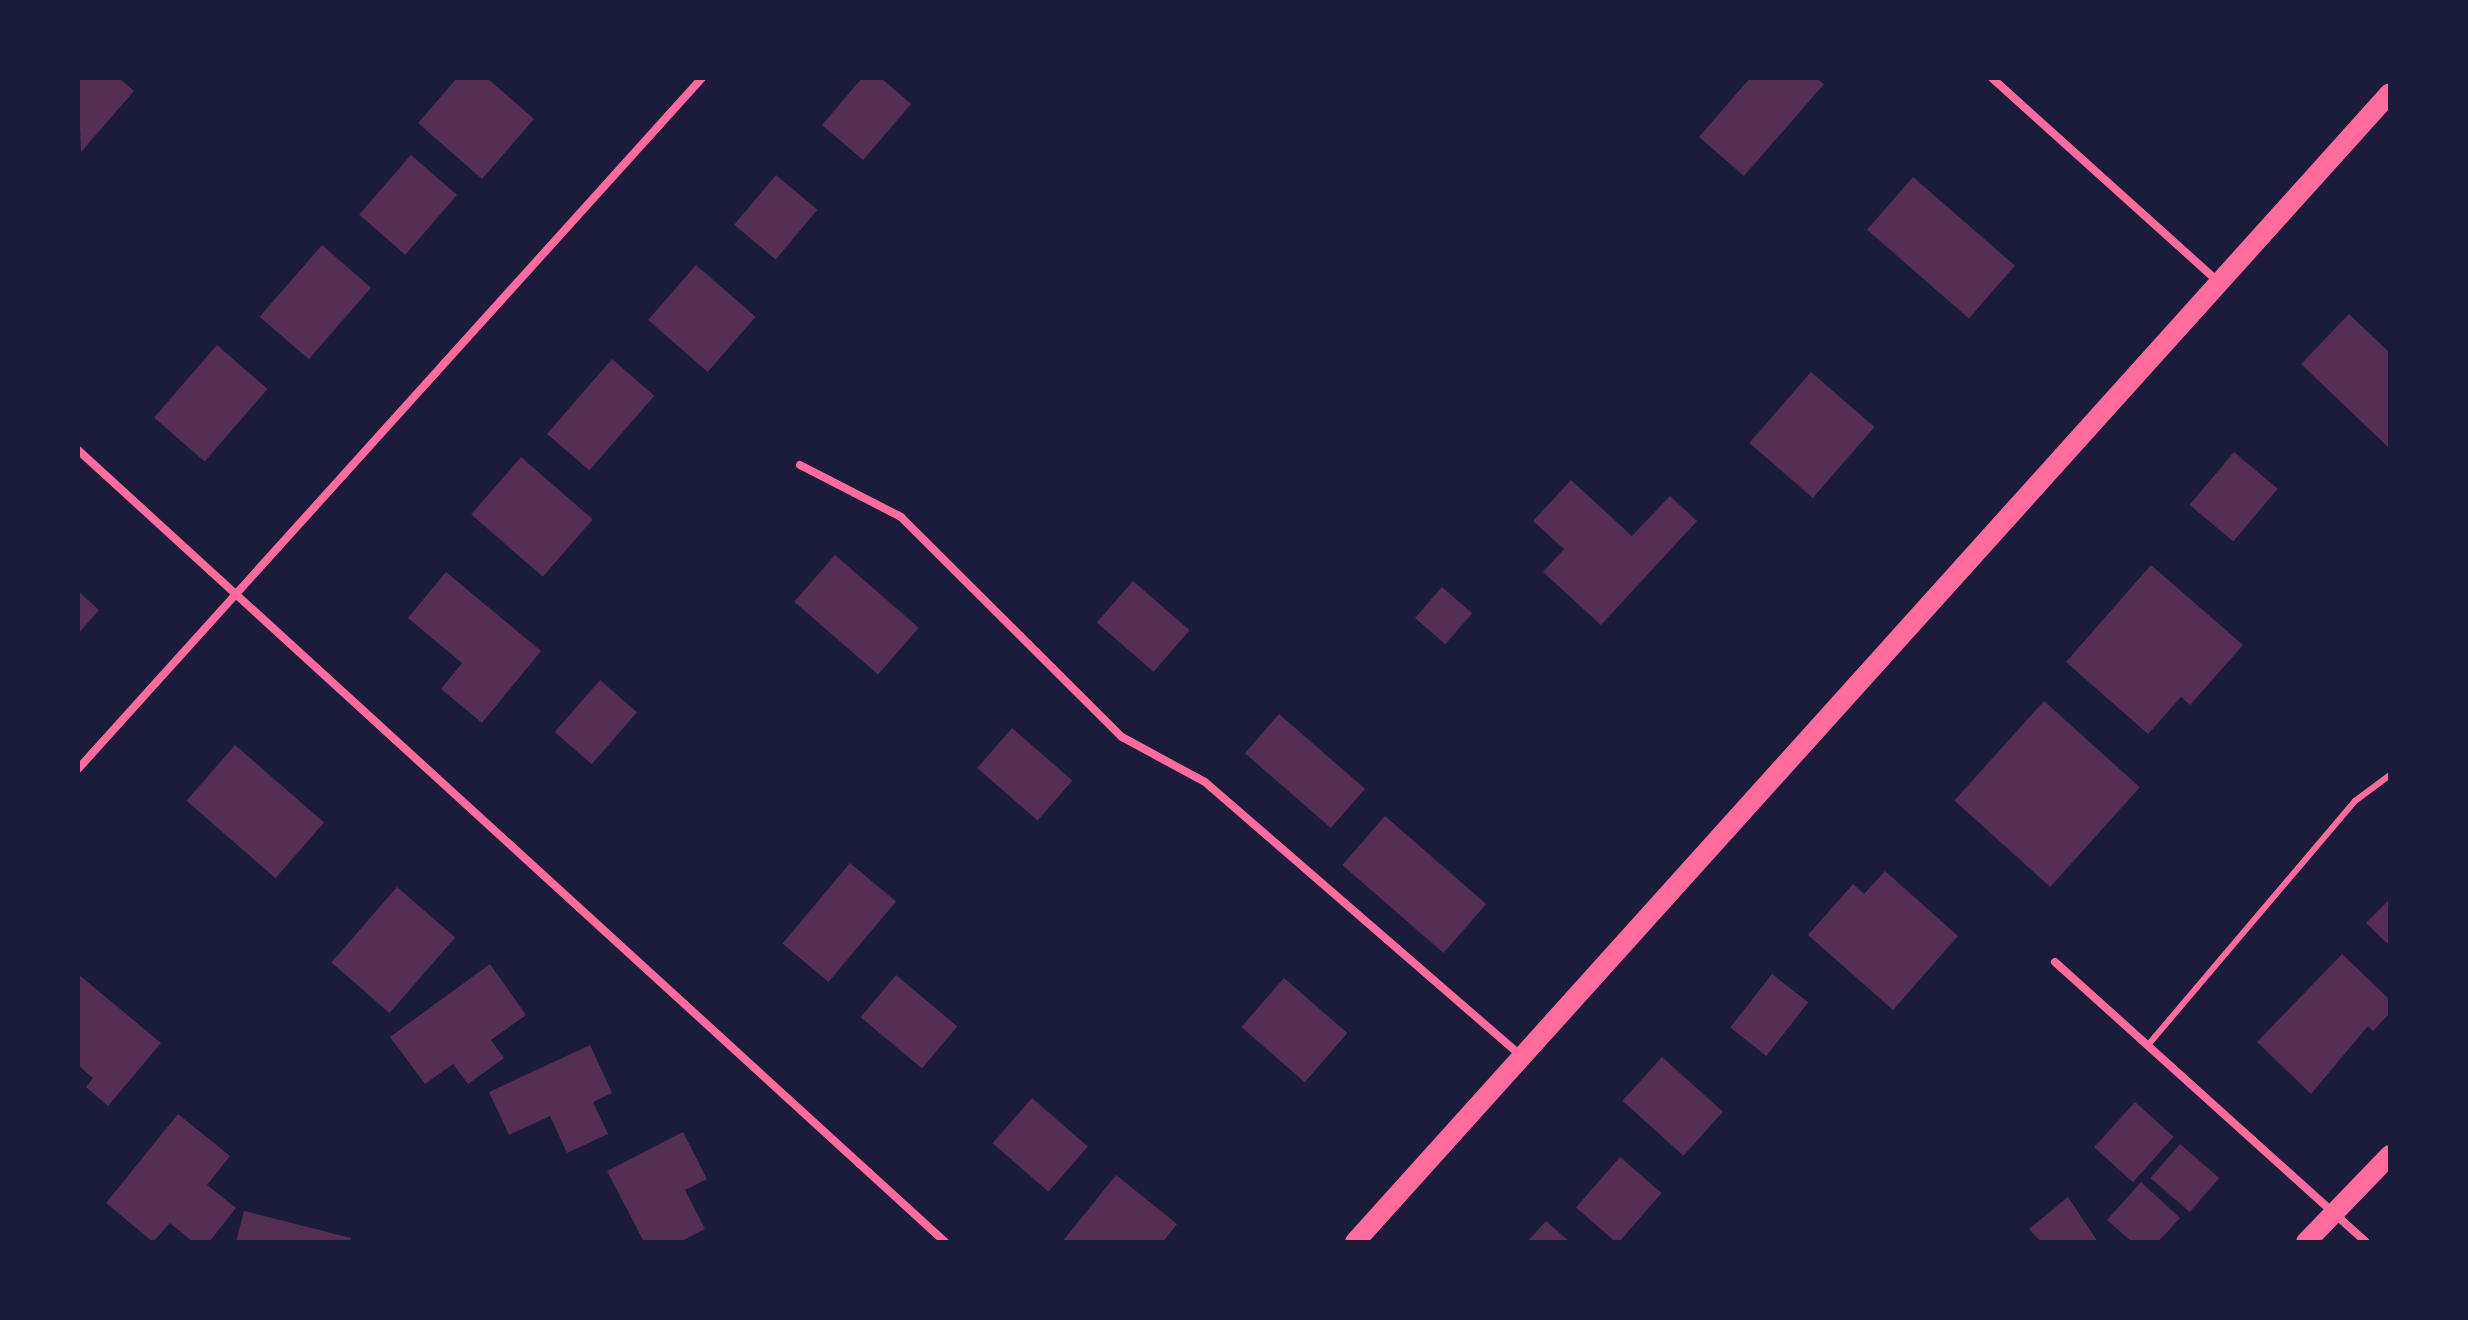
<!DOCTYPE html>
<style>
body{margin:0}
#map{position:relative;width:2468px;height:1320px;overflow:hidden;background:#1b1b3a;font-family:"Public Sans",sans-serif}
div>[style]{position:absolute}
.building>*{inset:0;background:#542f53;transform-origin:0 0}
.service>*{height:6px;margin:-3px;padding:0 3px;transform-origin:3px;border-radius:3px;background:#ff6b9d}
.minor>*{height:8px;margin:-4px;padding:0 4px;transform-origin:4px;border-radius:4px;background:#ff6b9d}
.primary>*{height:20px;margin:-10px;padding:0 10px;transform-origin:10px;border-radius:10px;background:#ff6b9d}
span{translate:-50% -50%;white-space:nowrap;text-align:center;line-height:1.15;-webkit-text-stroke:8px #1b1b3a;paint-order:stroke}
.frame{position:absolute;inset:0;border:80px solid #1b1b3a;pointer-events:none}
</style>
<div id="map">
<div class="building">
<i style="clip-path:polygon(78px 78px,119px 78px,134px 91px,81px 152px)"></i>
<i style="clip-path:polygon(457px 78px,487px 78px,534px 119px,482px 179px,418px 123px)"></i>
<i style="clip-path:polygon(862px 78px,881px 78px,911px 104px,863px 160px,822px 125px)"></i>
<i style="clip-path:polygon(1750px 78px,1816px 78px,1824px 84px,1744px 176px,1699px 137px)"></i>
<i style="left:411px;top:155px;width:61px;height:79px;rotate:41deg"></i>
<i style="left:776px;top:175px;width:54px;height:65px;rotate:40deg"></i>
<i style="left:1913px;top:177px;width:135px;height:70px;rotate:41deg"></i>
<i style="left:322px;top:245px;width:65px;height:95px;rotate:41deg"></i>
<i style="left:696px;top:265px;width:79px;height:73px;rotate:41deg"></i>
<i style="clip-path:polygon(2349px 314px,2390px 353px,2390px 449px,2301px 364px)"></i>
<i style="left:217px;top:345px;width:67px;height:96px;rotate:41deg"></i>
<i style="left:612px;top:359px;width:56px;height:99px;rotate:41deg"></i>
<i style="left:1811px;top:372px;width:84px;height:94px;rotate:41deg"></i>
<i style="left:2234px;top:452px;width:57px;height:69px;rotate:40deg"></i>
<i style="left:521px;top:457px;width:95px;height:76px;rotate:41deg"></i>
<i style="clip-path:polygon(1571px 480px,1632px 536px,1670px 496px,1697px 521px,1601px 625px,1543px 572px,1564px 549px,1533px 521px)"></i>
<i style="left:835px;top:555px;width:111px;height:62px;rotate:41deg"></i>
<i style="clip-path:polygon(2151px 565px,2243px 645px,2190px 705px,2181px 697px,2148px 734px,2066px 662px)"></i>
<i style="clip-path:polygon(446px 572px,541px 651px,482px 723px,441px 689px,462px 663px,408px 618px)"></i>
<i style="left:1133px;top:581px;width:75px;height:55px;rotate:41deg"></i>
<i style="left:1442px;top:587px;width:40px;height:41px;rotate:41deg"></i>
<i style="clip-path:polygon(78px 591px,99px 610px,78px 634px)"></i>
<i style="left:600px;top:680px;width:49px;height:69px;rotate:41deg"></i>
<i style="left:2044px;top:701px;width:129px;height:134px;rotate:42deg"></i>
<i style="left:1279px;top:714px;width:114px;height:52px;rotate:41deg"></i>
<i style="left:1012px;top:728px;width:80px;height:53px;rotate:41deg"></i>
<i style="left:235px;top:745px;width:118px;height:74px;rotate:41deg"></i>
<i style="left:1385px;top:816px;width:134px;height:65px;rotate:41deg"></i>
<i style="left:850px;top:863px;width:60px;height:105px;rotate:40deg"></i>
<i style="clip-path:polygon(1885px 871px,1958px 936px,1893px 1010px,1808px 935px,1853px 884px,1864px 894px)"></i>
<i style="left:397px;top:887px;width:77px;height:100px;rotate:41deg"></i>
<i style="clip-path:polygon(2390px 899px,2390px 946px,2366px 923px)"></i>
<i style="clip-path:polygon(2342px 954px,2390px 1000px,2390px 1013px,2373px 1031px,2368px 1026px,2311px 1094px,2257px 1042px)"></i>
<i style="clip-path:polygon(490px 964px,526px 1015px,491px 1040px,504px 1058px,468px 1084px,453px 1064px,425px 1084px,390px 1037px)"></i>
<i style="clip-path:polygon(78px 974px,161px 1043px,108px 1106px,86px 1087px,93px 1078px,78px 1065px)"></i>
<i style="left:1772px;top:974px;width:46px;height:68px;rotate:38deg"></i>
<i style="left:896px;top:975px;width:80px;height:55px;rotate:40deg"></i>
<i style="left:1284px;top:978px;width:84px;height:65px;rotate:41deg"></i>
<i style="clip-path:polygon(590px 1045px,612px 1093px,593px 1102px,608px 1134px,567px 1153px,550px 1116px,509px 1135px,489px 1092px)"></i>
<i style="left:1662px;top:1057px;width:82px;height:59px;rotate:42deg"></i>
<i style="left:1032px;top:1098px;width:74px;height:60px;rotate:41deg"></i>
<i style="left:2135px;top:1102px;width:52px;height:61px;rotate:42deg"></i>
<i style="clip-path:polygon(178px 1114px,230px 1156px,207px 1185px,236px 1208px,209px 1242px,193px 1242px,170px 1223px,153px 1242px,106px 1203px)"></i>
<i style="clip-path:polygon(683px 1132px,707px 1179px,685px 1190px,705px 1229px,680px 1242px,644px 1242px,607px 1171px)"></i>
<i style="left:2180px;top:1144px;width:52px;height:45px;rotate:41deg"></i>
<i style="left:1620px;top:1157px;width:55px;height:67px;rotate:41deg"></i>
<i style="clip-path:polygon(1116px 1175px,1177px 1224px,1163px 1242px,1062px 1242px)"></i>
<i style="clip-path:polygon(2141px 1182px,2180px 1218px,2158px 1242px,2132px 1242px,2107px 1220px)"></i>
<i style="clip-path:polygon(2068px 1197px,2098px 1242px,2041px 1242px,2029px 1229px)"></i>
<i style="clip-path:polygon(244px 1211px,351px 1238px,350px 1242px,236px 1242px)"></i>
<i style="clip-path:polygon(1546px 1221px,1570px 1242px,1527px 1242px)"></i>
</div>
<div class="service">
<i style="left:2148px;top:1045px;width:320px;rotate:-49.7deg"></i>
<i style="left:2355px;top:801px;width:44px;rotate:-36.6deg"></i>
</div>
<div class="minor">
<i style="left:1992px;top:78px;width:307px;rotate:42deg"></i>
<i style="left:78px;top:450px;width:1174px;rotate:42.41deg"></i>
<i style="left:800px;top:465px;width:114px;rotate:27.2deg"></i>
<i style="left:901px;top:517px;width:312px;rotate:44.9deg"></i>
<i style="left:1122px;top:737px;width:94px;rotate:28.5deg"></i>
<i style="left:1205px;top:782px;width:417px;rotate:40.9deg"></i>
<i style="left:78px;top:769px;width:931px;rotate:-47.92deg"></i>
<i style="left:2055px;top:962px;width:418px;rotate:42deg"></i>
</div>
<div class="primary">
<i style="left:1355px;top:1242px;width:1546px;rotate:-47.99deg"></i>
<i style="left:2306px;top:1242px;width:121px;rotate:-46deg"></i>
</div>
<div class="frame"></div>
</div>
